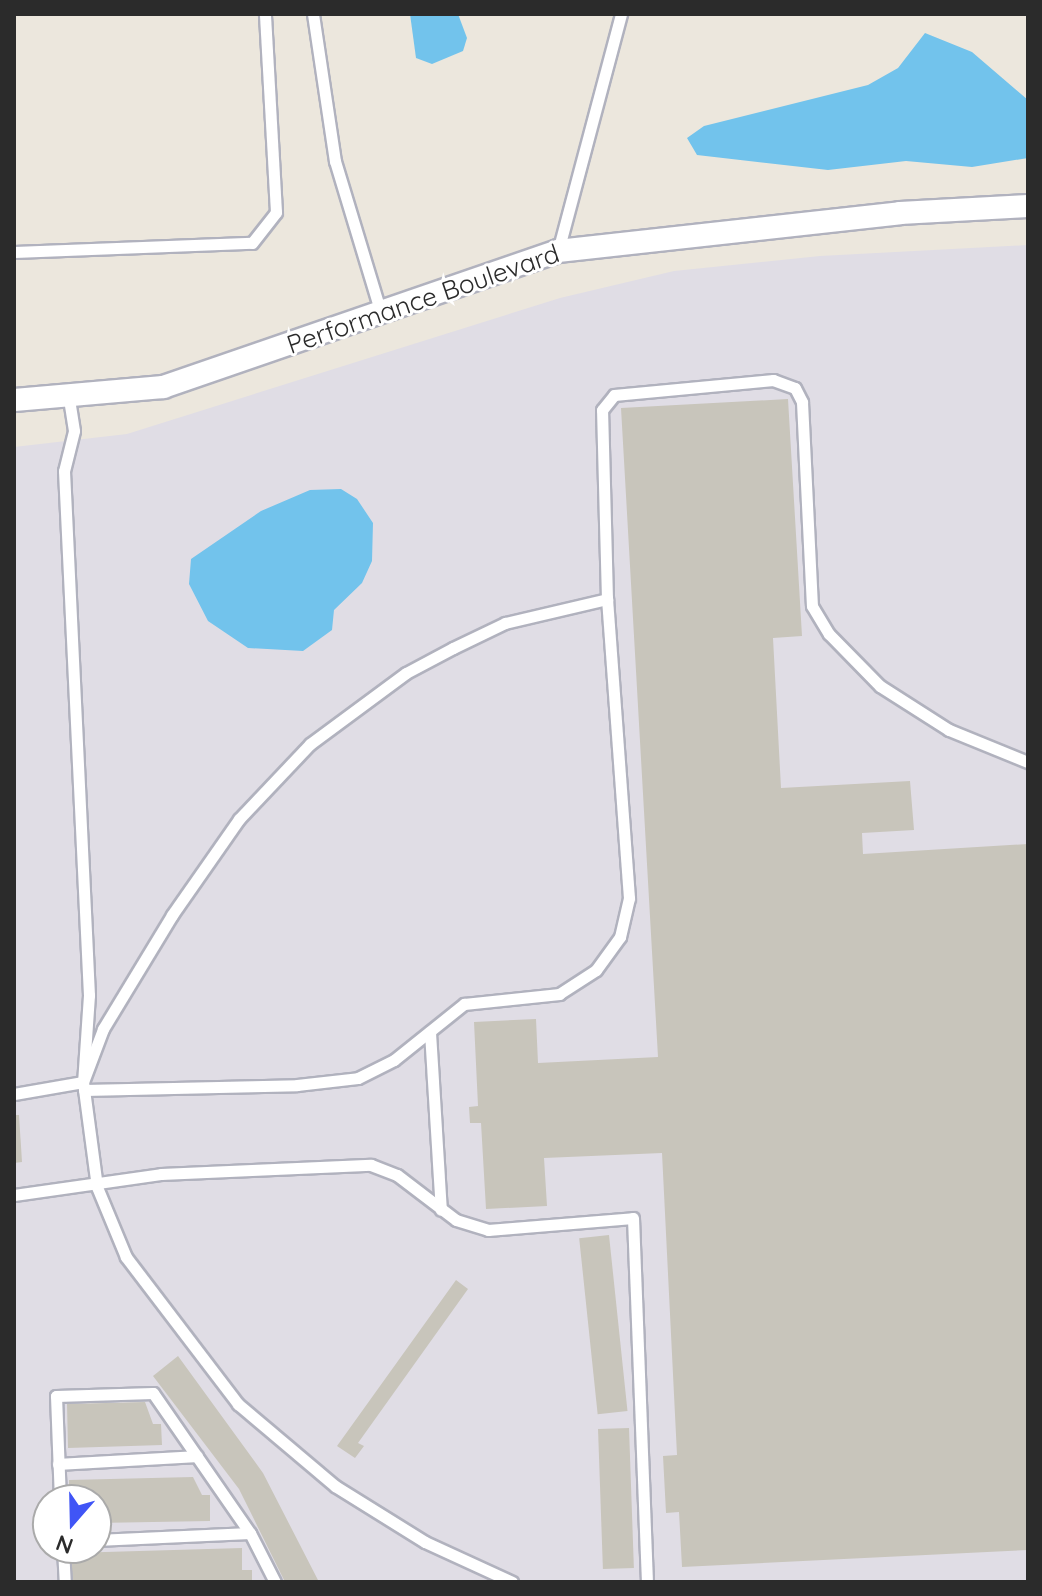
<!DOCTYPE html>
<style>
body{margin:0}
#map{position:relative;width:1042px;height:1596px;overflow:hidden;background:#ece7dd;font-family:Quicksand,sans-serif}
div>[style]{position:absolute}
.industrial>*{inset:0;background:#e0dde5}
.water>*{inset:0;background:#72c3ec}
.building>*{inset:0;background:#c8c5bb;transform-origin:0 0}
.roads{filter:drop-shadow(2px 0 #b1b2be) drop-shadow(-2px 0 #b1b2be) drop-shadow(0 2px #b1b2be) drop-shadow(0 -2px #b1b2be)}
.service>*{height:11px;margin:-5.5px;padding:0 5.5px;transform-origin:5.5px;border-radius:5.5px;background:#fff}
.minor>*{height:22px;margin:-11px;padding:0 11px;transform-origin:11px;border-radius:11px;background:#fff}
span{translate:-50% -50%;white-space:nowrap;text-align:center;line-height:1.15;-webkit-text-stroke:6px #fff;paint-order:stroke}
.street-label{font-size:26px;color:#2b2b2b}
.frame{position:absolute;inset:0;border:16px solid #2b2b2b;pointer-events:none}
.north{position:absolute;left:32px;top:1484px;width:80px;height:80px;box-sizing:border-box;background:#fff;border:2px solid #aaa;border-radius:50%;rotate:200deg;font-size:22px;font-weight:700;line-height:32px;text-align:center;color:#2b2b2b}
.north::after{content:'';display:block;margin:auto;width:28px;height:36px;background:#4055f6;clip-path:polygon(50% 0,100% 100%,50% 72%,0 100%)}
</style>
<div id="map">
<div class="industrial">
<i style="clip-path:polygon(evenodd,1028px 245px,1028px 1582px,14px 1582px,14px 447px,127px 434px,560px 298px,674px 271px,820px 256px,1028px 245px,48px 1500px,96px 1500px,96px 1548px,48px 1548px,48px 1500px)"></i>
</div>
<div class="water">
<i style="clip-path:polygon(410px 14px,458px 14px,467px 38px,463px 51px,432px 64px,416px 58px)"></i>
<i style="clip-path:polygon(925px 33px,972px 52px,1028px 100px,1028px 158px,972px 167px,906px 161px,828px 170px,697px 155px,687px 138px,704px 126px,868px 85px,898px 68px)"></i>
<i style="clip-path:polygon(341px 489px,357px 499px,373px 523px,372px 561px,362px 583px,334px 610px,332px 630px,303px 651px,248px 648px,208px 621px,189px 584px,191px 559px,261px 511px,310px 490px)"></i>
</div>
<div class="building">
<i style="clip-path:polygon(788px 399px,802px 636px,773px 638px,781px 788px,910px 781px,914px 830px,862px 833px,863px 854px,1028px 844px,1028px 1550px,682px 1567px,679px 1512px,666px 1513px,663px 1456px,677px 1455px,662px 1153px,544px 1158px,547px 1206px,486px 1209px,481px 1123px,470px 1123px,469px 1107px,478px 1106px,474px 1022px,536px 1019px,538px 1063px,658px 1057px,621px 408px)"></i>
<i style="clip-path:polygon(14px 1115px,19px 1115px,22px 1162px,14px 1163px)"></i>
<i style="left:609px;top:1235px;width:177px;height:30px;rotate:84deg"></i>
<i style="clip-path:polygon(456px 1280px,468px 1289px,358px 1443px,364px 1446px,355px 1458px,337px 1446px)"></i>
<i style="clip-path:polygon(178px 1356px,263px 1473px,319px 1582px,285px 1582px,239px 1489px,153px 1376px)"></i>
<i style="clip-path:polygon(145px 1402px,153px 1424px,161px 1424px,162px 1445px,68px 1448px,67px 1404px)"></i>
<i style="left:629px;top:1428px;width:140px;height:31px;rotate:88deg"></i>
<i style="clip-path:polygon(193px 1477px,202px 1495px,210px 1495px,210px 1521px,96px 1523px,96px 1500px,69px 1500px,69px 1480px)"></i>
<i style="clip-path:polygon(242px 1548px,242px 1570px,252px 1570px,252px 1582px,72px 1582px,71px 1553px)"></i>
</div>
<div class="roads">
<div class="service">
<i style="left:313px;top:14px;width:149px;rotate:81.5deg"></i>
<i style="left:335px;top:161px;width:159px;rotate:73.2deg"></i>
<i style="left:558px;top:251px;width:245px;rotate:-75.1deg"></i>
<i style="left:14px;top:252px;width:238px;rotate:-2.2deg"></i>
<i style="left:252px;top:243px;width:39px;rotate:-52deg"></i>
<i style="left:276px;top:212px;width:198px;rotate:-93.2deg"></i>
<i style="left:69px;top:399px;width:32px;rotate:81deg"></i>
<i style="left:74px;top:431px;width:41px;rotate:104deg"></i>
<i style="left:64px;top:471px;width:525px;rotate:87.27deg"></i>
<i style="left:89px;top:995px;width:87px;rotate:93.9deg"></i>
<i style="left:83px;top:1082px;width:106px;rotate:82.4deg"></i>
<i style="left:97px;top:1187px;width:76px;rotate:67.5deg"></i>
<i style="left:126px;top:1257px;width:185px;rotate:52.7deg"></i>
<i style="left:238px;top:1404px;width:127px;rotate:40.2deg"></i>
<i style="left:335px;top:1486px;width:106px;rotate:31.9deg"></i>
<i style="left:425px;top:1542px;width:96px;rotate:24.7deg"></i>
<i style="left:430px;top:1032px;width:178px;rotate:86.5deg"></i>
<i style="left:83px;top:1082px;width:57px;rotate:-69.3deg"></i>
<i style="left:103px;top:1029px;width:133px;rotate:-58.8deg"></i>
<i style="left:172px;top:915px;width:117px;rotate:-55.1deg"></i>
<i style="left:239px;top:819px;width:103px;rotate:-46.6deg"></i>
<i style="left:310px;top:744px;width:119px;rotate:-36.5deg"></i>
<i style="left:406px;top:673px;width:53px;rotate:-28deg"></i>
<i style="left:453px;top:648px;width:58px;rotate:-25.7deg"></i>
<i style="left:505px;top:623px;width:105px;rotate:-13.2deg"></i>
<i style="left:607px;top:599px;width:189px;rotate:-91.5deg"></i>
<i style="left:602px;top:410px;width:19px;rotate:-51deg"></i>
<i style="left:614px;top:395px;width:160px;rotate:-5.4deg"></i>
<i style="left:773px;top:380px;width:23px;rotate:20deg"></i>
<i style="left:795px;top:388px;width:16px;rotate:63deg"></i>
<i style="left:802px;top:402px;width:204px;rotate:87.2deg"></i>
<i style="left:812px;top:606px;width:33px;rotate:59deg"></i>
<i style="left:829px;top:634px;width:73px;rotate:45.6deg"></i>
<i style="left:880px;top:686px;width:82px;rotate:32.5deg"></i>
<i style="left:949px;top:730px;width:85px;rotate:22.1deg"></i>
<i style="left:84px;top:1090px;width:213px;rotate:-1.3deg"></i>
<i style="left:297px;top:1085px;width:61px;rotate:-6.5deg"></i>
<i style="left:358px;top:1078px;width:40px;rotate:-26.6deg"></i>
<i style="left:394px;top:1060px;width:90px;rotate:-38.7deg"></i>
<i style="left:464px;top:1004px;width:96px;rotate:-6deg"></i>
<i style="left:559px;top:994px;width:44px;rotate:-33deg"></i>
<i style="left:596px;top:970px;width:41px;rotate:-54deg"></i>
<i style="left:620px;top:937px;width:40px;rotate:-77deg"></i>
<i style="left:629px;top:898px;width:300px;rotate:-94.2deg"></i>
<i style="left:14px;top:1094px;width:70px;rotate:-9.9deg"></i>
<i style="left:14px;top:1195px;width:148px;rotate:-8.1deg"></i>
<i style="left:161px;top:1174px;width:210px;rotate:-2.5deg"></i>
<i style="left:371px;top:1165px;width:28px;rotate:21deg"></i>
<i style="left:397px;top:1175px;width:74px;rotate:37.3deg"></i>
<i style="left:456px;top:1220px;width:34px;rotate:17deg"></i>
<i style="left:488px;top:1230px;width:145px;rotate:-4.7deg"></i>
<i style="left:633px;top:1218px;width:364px;rotate:87.8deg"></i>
<i style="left:58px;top:1464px;width:139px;rotate:-3.3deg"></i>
<i style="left:60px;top:1500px;width:104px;rotate:-92.2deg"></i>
<i style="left:56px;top:1396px;width:97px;rotate:-1.8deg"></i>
<i style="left:153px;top:1393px;width:170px;rotate:55.3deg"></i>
<i style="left:250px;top:1533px;width:55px;rotate:63deg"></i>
<i style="left:96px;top:1540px;width:154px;rotate:-2.6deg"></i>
<i style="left:63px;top:1548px;width:34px;rotate:87deg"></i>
</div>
<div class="minor">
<i style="left:14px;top:400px;width:150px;rotate:-5deg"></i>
<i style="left:163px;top:387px;width:418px;rotate:-19deg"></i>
<i style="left:558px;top:251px;width:344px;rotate:-6.3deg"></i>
<i style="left:900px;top:213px;width:128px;rotate:-3.1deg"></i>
</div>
</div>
<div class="street-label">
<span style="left:423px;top:299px;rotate:-19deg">Performance Boulevard</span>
</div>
<div class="frame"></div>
<div class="north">N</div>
</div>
